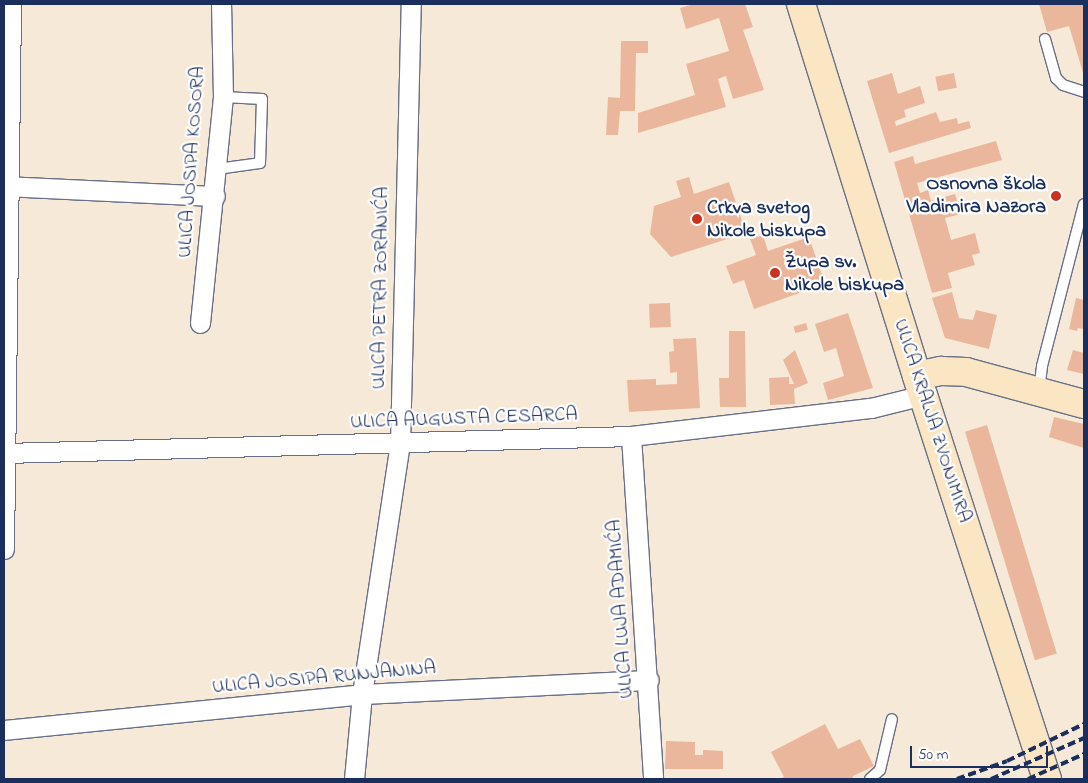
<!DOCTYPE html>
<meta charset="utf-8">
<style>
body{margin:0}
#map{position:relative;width:1088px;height:783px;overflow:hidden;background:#f7e9d7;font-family:"Indie Flower",sans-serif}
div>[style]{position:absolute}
.building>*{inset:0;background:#ebb79c;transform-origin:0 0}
.roads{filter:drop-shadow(1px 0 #687088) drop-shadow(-1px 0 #687088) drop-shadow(0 1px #687088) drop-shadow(0 -1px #687088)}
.service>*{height:10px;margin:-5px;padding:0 5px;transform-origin:5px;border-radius:5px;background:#fff}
.minor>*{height:19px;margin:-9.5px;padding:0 9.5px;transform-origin:9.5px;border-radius:9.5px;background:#fff}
.secondary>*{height:28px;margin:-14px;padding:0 14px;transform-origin:14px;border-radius:14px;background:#fbe6c4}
.rail>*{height:4px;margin-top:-2px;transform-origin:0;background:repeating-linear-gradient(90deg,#1b2f5e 0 8px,transparent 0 12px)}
.dots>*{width:14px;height:14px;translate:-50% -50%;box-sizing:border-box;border:2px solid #fff;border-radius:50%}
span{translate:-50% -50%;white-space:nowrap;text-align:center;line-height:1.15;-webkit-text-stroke:4.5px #fff;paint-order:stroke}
.street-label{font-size:20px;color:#1b2f5e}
.poi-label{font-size:20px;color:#1b2f5e;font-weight:700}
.right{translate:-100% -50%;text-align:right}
.left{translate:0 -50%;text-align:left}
.frame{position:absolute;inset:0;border:5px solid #1b2f5e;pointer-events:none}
.scale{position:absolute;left:910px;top:746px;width:138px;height:22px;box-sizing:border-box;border:2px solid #1b2f5e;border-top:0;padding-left:6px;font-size:15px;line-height:18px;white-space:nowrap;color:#1b2f5e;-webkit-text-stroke:4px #fff;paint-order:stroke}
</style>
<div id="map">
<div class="building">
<i style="clip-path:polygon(694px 4px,745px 4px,753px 27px,743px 30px,764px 90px,733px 99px,726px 76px,718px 79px,726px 107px,638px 133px,638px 113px,695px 95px,686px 64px,729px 51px,719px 18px,686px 29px,680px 8px)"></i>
<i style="clip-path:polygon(1039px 4px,1084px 4px,1084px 76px,1069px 26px,1047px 32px)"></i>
<i style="clip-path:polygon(621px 41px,648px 41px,648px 53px,636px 53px,635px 111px,620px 111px,618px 135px,606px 135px,608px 97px,620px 98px)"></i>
<i style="clip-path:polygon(892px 73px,898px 94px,920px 86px,925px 103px,904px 110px,906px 117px,895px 121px,896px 126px,936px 112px,940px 122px,957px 118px,958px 124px,969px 121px,971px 128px,889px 153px,867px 81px)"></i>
<i style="left:954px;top:73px;width:15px;height:19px;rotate:79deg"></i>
<i style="clip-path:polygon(996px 141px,1002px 160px,917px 183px,920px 193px,928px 190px,931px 201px,955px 194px,961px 214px,945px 218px,951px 240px,975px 233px,980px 253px,972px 255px,975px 265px,948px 273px,952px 288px,932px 293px,894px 162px,913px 156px,915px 164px)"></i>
<i style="clip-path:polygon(689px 177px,694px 194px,729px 182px,746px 233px,671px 257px,650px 234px,654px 206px,681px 197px,676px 181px)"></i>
<i style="clip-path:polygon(763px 235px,768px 251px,809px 237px,825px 284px,754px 309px,744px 280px,733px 284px,726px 266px,756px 255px,750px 239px)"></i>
<i style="clip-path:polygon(952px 292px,959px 318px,973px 320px,976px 310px,997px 315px,989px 349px,945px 338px,932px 298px)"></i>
<i style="clip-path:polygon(1076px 298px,1084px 300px,1084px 329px,1078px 328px,1077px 331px,1069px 329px)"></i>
<i style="left:670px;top:303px;width:24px;height:21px;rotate:88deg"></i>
<i style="clip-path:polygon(848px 313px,873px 388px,828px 400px,823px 383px,844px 376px,836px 348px,824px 352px,815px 324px)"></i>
<i style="left:806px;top:323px;width:7px;height:13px;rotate:74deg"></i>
<i style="clip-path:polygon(729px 331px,745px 331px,746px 407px,720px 407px,719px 378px,729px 378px)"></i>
<i style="clip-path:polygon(696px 338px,700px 408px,629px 412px,627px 380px,656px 379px,656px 385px,677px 384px,677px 372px,670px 373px,669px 352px,674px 351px,673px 339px)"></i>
<i style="clip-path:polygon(795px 350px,808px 383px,794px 389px,795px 404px,770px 405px,769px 378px,789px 377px,789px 384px,794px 384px,783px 360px)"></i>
<i style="clip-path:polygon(1073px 350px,1084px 353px,1084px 374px,1067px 370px)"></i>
<i style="clip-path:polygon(1054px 417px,1084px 424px,1084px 448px,1049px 437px)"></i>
<i style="left:987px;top:425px;width:239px;height:23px;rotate:73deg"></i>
<i style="clip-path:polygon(825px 724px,838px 749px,860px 739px,874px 766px,853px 776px,853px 779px,779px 779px,784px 777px,771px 752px)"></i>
<i style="clip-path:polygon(666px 741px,695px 742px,695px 755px,703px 755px,703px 750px,723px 751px,723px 769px,665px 769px)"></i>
</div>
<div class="roads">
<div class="service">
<i style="left:1045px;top:39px;width:41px;rotate:74.2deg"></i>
<i style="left:1056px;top:78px;width:10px;rotate:45deg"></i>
<i style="left:1063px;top:85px;width:22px;rotate:18deg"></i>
<i style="left:217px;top:169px;width:43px;rotate:-7.9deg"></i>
<i style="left:260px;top:163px;width:64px;rotate:-88.2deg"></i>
<i style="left:262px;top:99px;width:39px;rotate:-177deg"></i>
<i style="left:1039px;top:391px;width:25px;rotate:-83deg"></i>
<i style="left:1042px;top:366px;width:167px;rotate:-75.5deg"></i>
<i style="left:870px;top:779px;width:13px;rotate:-42deg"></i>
<i style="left:880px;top:770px;width:52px;rotate:-76.8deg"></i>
</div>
<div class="minor">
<i style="left:4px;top:186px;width:211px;rotate:2.7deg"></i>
<i style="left:200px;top:323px;width:227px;rotate:-84.2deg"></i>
<i style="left:223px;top:97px;width:93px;rotate:-91.2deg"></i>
<i style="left:631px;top:436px;width:344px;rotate:86.3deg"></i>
<i style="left:4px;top:453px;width:627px;rotate:-1.55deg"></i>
<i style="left:631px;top:436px;width:242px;rotate:-6.7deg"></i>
<i style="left:871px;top:408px;width:54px;rotate:-14deg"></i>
<i style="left:4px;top:549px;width:545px;rotate:-89.26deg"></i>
<i style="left:4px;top:730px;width:360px;rotate:-5.7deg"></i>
<i style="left:362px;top:694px;width:287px;rotate:-2.8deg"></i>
<i style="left:354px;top:779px;width:85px;rotate:-84.6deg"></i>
<i style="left:362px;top:694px;width:253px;rotate:-81.4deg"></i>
<i style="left:400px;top:444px;width:440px;rotate:-88.6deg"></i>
</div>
<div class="secondary">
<i style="left:801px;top:4px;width:410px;rotate:72.7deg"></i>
<i style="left:923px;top:395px;width:404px;rotate:72.1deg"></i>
<i style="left:917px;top:376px;width:25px;rotate:-12deg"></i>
<i style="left:941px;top:371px;width:25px;rotate:2deg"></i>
<i style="left:966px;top:372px;width:122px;rotate:15.2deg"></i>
</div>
</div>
<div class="rail">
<i style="left:957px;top:779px;width:53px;rotate:-19.8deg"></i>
<i style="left:1007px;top:761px;width:85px;rotate:-25.7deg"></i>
<i style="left:991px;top:779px;width:102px;rotate:-23.8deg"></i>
<i style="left:1028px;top:779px;width:61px;rotate:-24.1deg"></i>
</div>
<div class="dots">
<i style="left:1056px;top:196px;background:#c8321e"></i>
<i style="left:697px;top:219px;background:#c8321e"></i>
<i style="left:775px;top:273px;background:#c8321e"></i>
</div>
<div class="street-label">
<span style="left:192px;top:162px;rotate:-86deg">ULICA JOSIPA KOSORA</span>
<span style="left:381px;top:288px;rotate:-89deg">ULICA PETRA ZORANIĆA</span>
<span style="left:464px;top:419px;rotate:-2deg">ULICA AUGUSTA CESARCA</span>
<span style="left:932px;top:421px;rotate:72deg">ULICA KRALJA ZVONIMIRA</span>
<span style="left:621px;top:609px;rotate:-94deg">ULICA LUJA ADAMIĆA</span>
<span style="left:324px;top:678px;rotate:-5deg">ULICA JOSIPA RUNJANINA</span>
</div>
<div class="poi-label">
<span class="right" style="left:1046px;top:196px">Osnovna škola<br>Vladimira Nazora</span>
<span class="left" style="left:707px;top:220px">Crkva svetog<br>Nikole biskupa</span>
<span class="left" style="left:785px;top:274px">Župa sv.<br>Nikole biskupa</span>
</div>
<div class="frame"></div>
<div class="scale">50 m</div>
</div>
